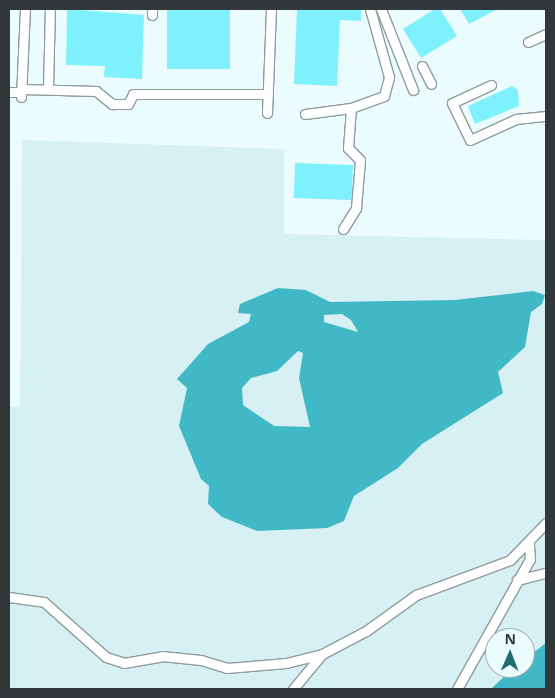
<!DOCTYPE html>
<style>
body{margin:0}
#map{position:relative;width:555px;height:698px;overflow:hidden;background:#ebfcfe;font-family:"Open Sans",sans-serif}
div>[style]{position:absolute}
.built>*{inset:0;background:#d7f0f4}
.water>*{inset:0;background:#41b8c5}
.building>*{inset:0;background:#7ff0fd;transform-origin:0 0}
.roads{filter:drop-shadow(1px 0 #8d9d9f) drop-shadow(-1px 0 #8d9d9f) drop-shadow(0 1px #8d9d9f) drop-shadow(0 -1px #8d9d9f)}
.minor>*{height:9px;margin:-4.5px;padding:0 4.5px;transform-origin:4.5px;border-radius:4.5px;background:#fff}
span{translate:-50% -50%;white-space:nowrap;text-align:center;line-height:1.15;-webkit-text-stroke:4px #ebfcfe;paint-order:stroke}
.frame{position:absolute;inset:0;border:10px solid #323839;pointer-events:none}
.north{position:absolute;left:485px;top:628px;width:50px;height:50px;box-sizing:border-box;background:#ebfcfe;border:1px solid #a1aeaf;border-radius:50%;rotate:1deg;font-size:14px;font-weight:700;line-height:20px;text-align:center;color:#323839}
.north::after{content:'';display:block;margin:auto;width:18px;height:22px;background:#216c74;clip-path:polygon(50% 0,100% 100%,50% 72%,0 100%)}
</style>
<div id="map">
<div class="built">
<i style="clip-path:polygon(evenodd,22px 140px,284px 149px,284px 234px,546px 240px,546px 689px,9px 689px,9px 407px,20px 407px,22px 140px,495px 638px,525px 638px,525px 668px,495px 668px,495px 638px)"></i>
</div>
<div class="water">
<i style="clip-path:polygon(evenodd,278px 288px,306px 290px,330px 302px,455px 300px,533px 291px,545px 295px,542px 304px,531px 312px,525px 347px,498px 372px,503px 393px,422px 444px,398px 468px,354px 496px,344px 521px,327px 528px,257px 531px,222px 517px,208px 504px,209px 486px,201px 479px,179px 426px,187px 388px,177px 379px,208px 344px,249px 322px,251px 314px,238px 313px,240px 304px,278px 288px,342px 314px,351px 320px,358px 332px,324px 322px,324px 315px,342px 314px,278px 288px,298px 351px,303px 353px,299px 378px,310px 427px,274px 426px,243px 405px,242px 388px,251px 378px,277px 371px,298px 351px)"></i>
<i style="clip-path:polygon(546px 643px,546px 689px,491px 689px,513px 668px,525px 668px,525px 659px)"></i>
</div>
<div class="building">
<i style="clip-path:polygon(67px 9px,144px 15px,142px 79px,104px 77px,105px 66px,66px 65px)"></i>
<i style="left:167px;top:9px;width:63px;height:60px"></i>
<i style="clip-path:polygon(297px 9px,361px 9px,361px 21px,340px 20px,337px 86px,294px 84px)"></i>
<i style="clip-path:polygon(435px 9px,440px 9px,457px 36px,421px 58px,403px 29px)"></i>
<i style="clip-path:polygon(460px 9px,498px 9px,469px 24px)"></i>
<i style="clip-path:polygon(512px 86px,518px 90px,519px 106px,475px 124px,468px 106px)"></i>
<i style="left:295px;top:163px;width:58px;height:35px;rotate:2deg"></i>
</div>
<div class="roads">
<div class="minor">
<i style="left:381px;top:9px;width:87px;rotate:68.4deg"></i>
<i style="left:152px;top:15px;width:6px;rotate:-90deg"></i>
<i style="left:528px;top:42px;width:20px;rotate:-24deg"></i>
<i style="left:422px;top:66px;width:20px;rotate:63deg"></i>
<i style="left:491px;top:85px;width:43px;rotate:155.2deg"></i>
<i style="left:452px;top:103px;width:41px;rotate:64.1deg"></i>
<i style="left:470px;top:140px;width:51px;rotate:-24.5deg"></i>
<i style="left:516px;top:119px;width:30px;rotate:-6deg"></i>
<i style="left:22px;top:89px;width:74px;rotate:1.5deg"></i>
<i style="left:96px;top:91px;width:21px;rotate:39deg"></i>
<i style="left:112px;top:104px;width:16px"></i>
<i style="left:128px;top:104px;width:11px;rotate:-63deg"></i>
<i style="left:133px;top:94px;width:135px"></i>
<i style="left:48px;top:89px;width:80px;rotate:-88.6deg"></i>
<i style="left:9px;top:92px;width:12px"></i>
<i style="left:21px;top:97px;width:88px;rotate:-87.4deg"></i>
<i style="left:267px;top:113px;width:104px;rotate:-87.8deg"></i>
<i style="left:305px;top:114px;width:46px;rotate:-7.4deg"></i>
<i style="left:351px;top:108px;width:35px;rotate:-20deg"></i>
<i style="left:384px;top:96px;width:20px;rotate:-75deg"></i>
<i style="left:389px;top:77px;width:71px;rotate:-105.6deg"></i>
<i style="left:343px;top:229px;width:25px;rotate:-58deg"></i>
<i style="left:356px;top:208px;width:48px;rotate:-85.2deg"></i>
<i style="left:360px;top:160px;width:17px;rotate:-135deg"></i>
<i style="left:348px;top:148px;width:40px;rotate:-85.7deg"></i>
<i style="left:517px;top:580px;width:30px;rotate:-14deg"></i>
<i style="left:9px;top:597px;width:35px;rotate:8deg"></i>
<i style="left:44px;top:602px;width:83px;rotate:41.6deg"></i>
<i style="left:106px;top:657px;width:19px;rotate:18deg"></i>
<i style="left:124px;top:663px;width:39px;rotate:-10deg"></i>
<i style="left:162px;top:656px;width:39px;rotate:6deg"></i>
<i style="left:201px;top:660px;width:27px;rotate:17deg"></i>
<i style="left:227px;top:668px;width:59px;rotate:-4.8deg"></i>
<i style="left:286px;top:663px;width:37px;rotate:-14deg"></i>
<i style="left:322px;top:654px;width:50px;rotate:-27.6deg"></i>
<i style="left:366px;top:631px;width:62px;rotate:-35.8deg"></i>
<i style="left:416px;top:595px;width:100px;rotate:-20.4deg"></i>
<i style="left:510px;top:560px;width:52px;rotate:-45.8deg"></i>
<i style="left:293px;top:689px;width:45px;rotate:-50.4deg"></i>
<i style="left:457px;top:689px;width:149px;rotate:-60.7deg"></i>
<i style="left:530px;top:559px;width:16px;rotate:-94deg"></i>
</div>
</div>
<div class="frame"></div>
<div class="north">N</div>
</div>
